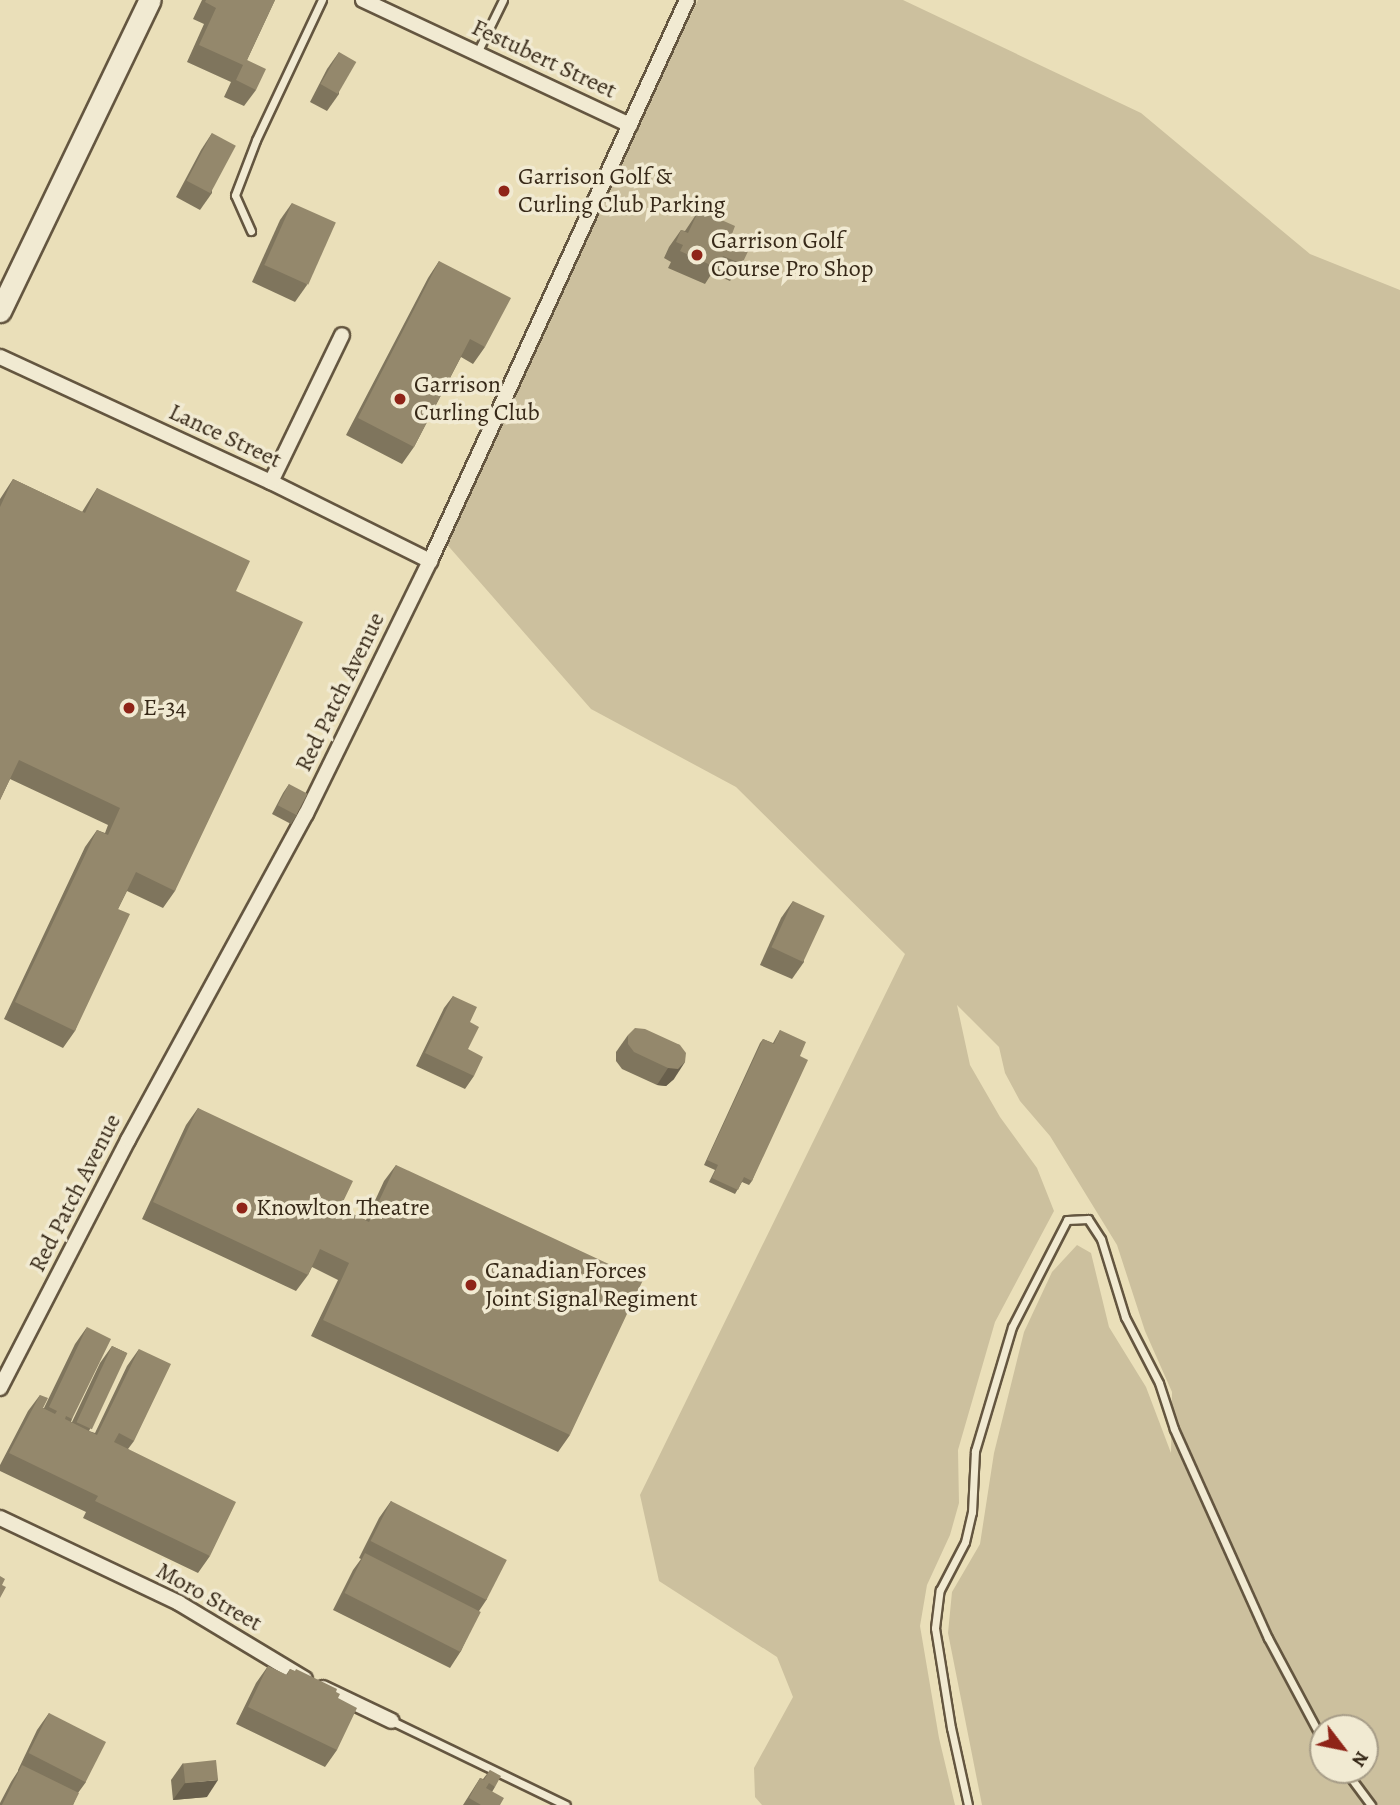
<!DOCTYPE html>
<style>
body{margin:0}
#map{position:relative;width:1400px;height:1805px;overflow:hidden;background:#eadfb9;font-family:Alegreya,serif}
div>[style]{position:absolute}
.green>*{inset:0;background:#ccc09e}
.roads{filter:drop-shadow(2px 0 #645640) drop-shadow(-2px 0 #645640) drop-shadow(0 2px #645640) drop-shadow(0 -2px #645640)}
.lane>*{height:7px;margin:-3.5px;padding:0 3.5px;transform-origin:3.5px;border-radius:3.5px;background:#f1ead2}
.street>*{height:14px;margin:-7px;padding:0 7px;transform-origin:7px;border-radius:7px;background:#f1ead2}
.secondary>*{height:21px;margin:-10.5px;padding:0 10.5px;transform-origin:10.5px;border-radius:10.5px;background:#f1ead2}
.wall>*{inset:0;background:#7f755d}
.shaded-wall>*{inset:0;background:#685f4c}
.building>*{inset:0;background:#94886c;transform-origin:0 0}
.dots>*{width:19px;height:19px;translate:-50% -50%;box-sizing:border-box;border:4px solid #f1ead2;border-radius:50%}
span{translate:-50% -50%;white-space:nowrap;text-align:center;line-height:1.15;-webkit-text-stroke:7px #f1ead2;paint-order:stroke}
.street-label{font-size:24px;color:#372918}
.poi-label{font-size:24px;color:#372918}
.left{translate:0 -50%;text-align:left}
.north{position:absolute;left:1309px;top:1714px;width:70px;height:70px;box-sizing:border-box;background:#f1ead2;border:2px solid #a79d88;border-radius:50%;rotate:122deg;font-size:19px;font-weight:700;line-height:28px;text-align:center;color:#372918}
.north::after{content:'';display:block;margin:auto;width:24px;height:32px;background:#8f2418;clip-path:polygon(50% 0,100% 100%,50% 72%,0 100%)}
</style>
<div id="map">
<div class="green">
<i style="clip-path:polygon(evenodd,698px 0,903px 0,1141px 113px,1310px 254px,1400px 290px,1400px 1805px,982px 1805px,948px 1633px,952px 1592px,980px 1544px,994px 1453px,1024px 1332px,1052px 1272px,1077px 1245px,1091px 1253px,1109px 1327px,1146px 1387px,1171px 1453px,1172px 1392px,1145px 1331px,1117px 1245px,1050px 1136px,1020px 1101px,1005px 1073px,999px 1047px,957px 1005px,970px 1065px,1000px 1117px,1037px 1168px,1054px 1211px,995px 1322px,958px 1450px,959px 1503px,950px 1535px,927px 1585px,920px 1626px,939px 1738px,955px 1805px,762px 1805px,755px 1797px,754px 1768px,793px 1697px,777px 1657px,659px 1581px,640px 1495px,905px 954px,736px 787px,591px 709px,436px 532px,698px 0,1323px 1728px,1365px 1728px,1365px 1770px,1323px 1770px,1323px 1728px)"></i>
</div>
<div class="roads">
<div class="lane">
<i style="left:477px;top:53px;width:59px;rotate:-63.9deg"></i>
<i style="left:251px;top:231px;width:39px;rotate:-114deg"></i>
<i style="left:235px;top:195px;width:59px;rotate:-69.1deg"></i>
<i style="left:256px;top:140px;width:155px;rotate:-64.8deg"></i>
<i style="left:392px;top:1721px;width:193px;rotate:25.8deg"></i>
<i style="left:1345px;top:1770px;width:44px;rotate:53.4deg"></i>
<i style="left:968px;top:1805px;width:79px;rotate:-102.4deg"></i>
<i style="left:951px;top:1728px;width:101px;rotate:-99.1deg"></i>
<i style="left:935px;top:1628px;width:38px;rotate:-83deg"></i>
<i style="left:940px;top:1590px;width:54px;rotate:-62.5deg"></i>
<i style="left:965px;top:1542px;width:31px;rotate:-77deg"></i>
<i style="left:972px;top:1512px;width:61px;rotate:-87.2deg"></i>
<i style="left:975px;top:1451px;width:129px;rotate:-73.4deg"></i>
<i style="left:1012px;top:1327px;width:120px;rotate:-62.8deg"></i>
<i style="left:1067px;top:1220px;width:21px;rotate:-3deg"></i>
<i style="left:1088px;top:1219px;width:24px;rotate:57deg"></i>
<i style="left:1101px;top:1239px;width:82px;rotate:72.9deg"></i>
<i style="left:1125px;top:1317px;width:74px;rotate:62.7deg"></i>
<i style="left:1159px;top:1383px;width:48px;rotate:71.9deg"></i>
<i style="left:1174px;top:1429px;width:229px;rotate:65.8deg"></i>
<i style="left:1268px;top:1638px;width:117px;rotate:61.9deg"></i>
</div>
<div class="street">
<i style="left:363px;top:0;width:295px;rotate:25.1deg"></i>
<i style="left:0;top:357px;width:298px;rotate:24.8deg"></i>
<i style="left:271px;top:482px;width:178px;rotate:26.4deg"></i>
<i style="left:271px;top:482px;width:163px;rotate:-64.2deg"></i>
<i style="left:0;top:1388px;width:279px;rotate:-62.7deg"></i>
<i style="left:128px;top:1140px;width:371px;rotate:-61.4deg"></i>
<i style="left:306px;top:814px;width:282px;rotate:-63.9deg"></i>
<i style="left:430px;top:561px;width:617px;rotate:-65.39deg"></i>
<i style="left:0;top:1518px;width:198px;rotate:25.4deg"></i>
<i style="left:179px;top:1603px;width:147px;rotate:31.1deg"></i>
<i style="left:323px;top:1688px;width:76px;rotate:25.6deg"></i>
</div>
<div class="secondary">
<i style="left:0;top:311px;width:345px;rotate:-64.3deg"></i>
</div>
</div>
<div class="wall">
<i style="clip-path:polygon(202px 0,275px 0,247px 60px,256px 90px,244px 106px,224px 97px,231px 82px,187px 62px,204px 24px,193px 19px)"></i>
<i style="clip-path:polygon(339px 52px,339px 94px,327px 111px,310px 102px,327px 69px)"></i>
<i style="clip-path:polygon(212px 133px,212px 193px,200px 210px,176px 197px,201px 150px)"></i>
<i style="clip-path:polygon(292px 203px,307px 285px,295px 302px,252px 282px,280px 220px)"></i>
<i style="clip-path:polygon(699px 210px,732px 234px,742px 264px,730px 281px,712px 273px,705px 284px,668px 268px,671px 262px,664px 258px,669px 247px,681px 230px,685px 231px)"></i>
<i style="clip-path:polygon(439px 261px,485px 347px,473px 364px,461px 357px,414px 447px,402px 464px,346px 435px,428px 278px)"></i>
<i style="clip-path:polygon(13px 479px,82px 512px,97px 488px,236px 591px,175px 891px,163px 908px,127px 891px,118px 909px,75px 1031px,63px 1048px,4px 1019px,85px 847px,97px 830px,105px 833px,108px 825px,10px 779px,0 800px,0 499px)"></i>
<i style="clip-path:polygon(289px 784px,297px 815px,291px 824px,272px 814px,283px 793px)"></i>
<i style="clip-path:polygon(793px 901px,804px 962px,792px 979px,760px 965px,781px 918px)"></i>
<i style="clip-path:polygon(453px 996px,470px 1022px,468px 1049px,474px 1076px,465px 1089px,416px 1066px,444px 1008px)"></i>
<i style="clip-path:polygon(780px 1030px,800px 1056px,752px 1181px,749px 1185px,742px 1182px,735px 1194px,709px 1182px,715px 1170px,704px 1165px,760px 1043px,763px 1039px,773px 1043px)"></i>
<i style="clip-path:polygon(628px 1035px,680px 1045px,674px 1079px,666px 1086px,657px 1085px,622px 1069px,616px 1061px,616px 1052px)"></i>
<i style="clip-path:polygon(198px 1108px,340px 1208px,366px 1220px,384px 1181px,396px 1165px,570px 1435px,558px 1452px,311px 1336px,338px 1280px,312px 1267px,308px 1275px,296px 1291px,142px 1219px,186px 1125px)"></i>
<i style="clip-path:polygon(87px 1327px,72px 1419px,71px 1422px,72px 1422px,100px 1363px,112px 1346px,127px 1353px,89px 1431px,95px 1433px,127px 1366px,139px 1349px,134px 1441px,128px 1449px,210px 1556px,198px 1573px,83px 1518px,86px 1512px,0 1471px,0 1465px,28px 1411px,40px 1395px,43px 1408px,44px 1408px,75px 1344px)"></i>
<i style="clip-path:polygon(391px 1501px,487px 1599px,479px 1611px,461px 1651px,450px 1668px,333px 1610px,353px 1570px,361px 1559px,359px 1558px,379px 1518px)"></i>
<i style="clip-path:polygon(268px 1666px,286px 1675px,290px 1669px,336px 1692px,338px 1698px,337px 1750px,325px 1767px,236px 1724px,256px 1683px)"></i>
<i style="clip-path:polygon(49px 1713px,86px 1782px,78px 1793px,73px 1805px,0 1805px,0 1803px,11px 1782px,18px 1771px,18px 1770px,37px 1730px)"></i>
<i style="clip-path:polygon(183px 1763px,207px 1797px,173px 1800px,171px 1780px)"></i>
<i style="clip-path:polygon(490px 1770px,495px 1787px,492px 1792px,500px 1805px,463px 1805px,480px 1778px,483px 1779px)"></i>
</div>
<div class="shaded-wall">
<i style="clip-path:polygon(685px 1062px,674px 1079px,666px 1086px,657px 1085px,668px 1068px)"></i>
<i style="clip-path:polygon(218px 1780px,207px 1797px,173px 1800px,185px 1783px)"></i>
</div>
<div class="building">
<i style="clip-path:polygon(206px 0,275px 0,247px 60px,266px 69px,256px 90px,236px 80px,243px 65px,199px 45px,216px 8px,205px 2px)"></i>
<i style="left:339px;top:52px;width:20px;height:37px;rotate:30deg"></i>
<i style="left:212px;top:133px;width:27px;height:54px;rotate:28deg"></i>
<i style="left:292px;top:203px;width:48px;height:68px;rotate:24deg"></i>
<i style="clip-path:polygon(699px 210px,735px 226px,732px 234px,752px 243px,742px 264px,723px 256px,717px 268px,680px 251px,683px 245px,676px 242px,681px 230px,688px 233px)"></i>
<i style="clip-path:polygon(439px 261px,511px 298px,485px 347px,470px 339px,414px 447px,358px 418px)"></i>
<i style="clip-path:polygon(13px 479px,85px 513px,97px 488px,250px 561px,236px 591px,303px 622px,175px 891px,136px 872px,118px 909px,130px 914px,75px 1031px,15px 1002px,97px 830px,108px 835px,120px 808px,19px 760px,0 800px,0 507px)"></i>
<i style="left:289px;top:784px;width:21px;height:24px;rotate:28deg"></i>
<i style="left:793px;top:901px;width:35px;height:51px;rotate:25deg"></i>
<i style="clip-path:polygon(453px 996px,477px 1007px,470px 1022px,479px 1027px,468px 1049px,483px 1057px,474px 1076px,425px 1053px)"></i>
<i style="clip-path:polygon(635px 1028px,645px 1029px,680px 1045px,686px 1053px,685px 1062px,678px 1069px,668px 1068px,634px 1052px,628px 1044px,628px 1035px)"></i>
<i style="clip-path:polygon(780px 1030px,806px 1042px,800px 1056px,808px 1060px,752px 1181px,744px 1177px,738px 1190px,712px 1178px,718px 1165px,707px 1160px,763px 1039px,774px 1044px)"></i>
<i style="clip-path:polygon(198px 1108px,353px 1181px,340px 1208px,369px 1222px,396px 1165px,643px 1280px,570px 1435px,323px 1320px,349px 1263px,320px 1249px,308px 1275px,153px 1202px)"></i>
<i style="clip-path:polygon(87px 1327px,111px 1339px,72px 1419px,66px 1416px,65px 1419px,97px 1435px,139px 1349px,171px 1364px,134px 1441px,119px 1433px,114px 1442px,236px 1502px,210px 1556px,95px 1501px,98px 1496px,9px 1453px,40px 1395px,48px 1398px,43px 1408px,55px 1414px,57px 1411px,49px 1407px)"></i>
<i style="left:112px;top:1346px;width:17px;height:84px;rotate:25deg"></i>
<i style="left:391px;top:1501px;width:130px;height:45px;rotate:27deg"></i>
<i style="left:365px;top:1553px;width:130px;height:45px;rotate:27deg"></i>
<i style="clip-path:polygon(0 1576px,5px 1579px,2px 1585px,6px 1587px,0 1598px)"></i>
<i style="clip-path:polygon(268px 1666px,287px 1675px,290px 1669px,295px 1671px,296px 1669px,337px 1689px,336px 1692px,340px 1694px,338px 1698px,357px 1708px,337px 1750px,248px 1707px)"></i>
<i style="left:49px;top:1713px;width:64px;height:45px;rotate:27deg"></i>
<i style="left:216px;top:1760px;width:20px;height:33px;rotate:84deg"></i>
<i style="clip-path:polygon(22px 1765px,79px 1793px,73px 1805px,2px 1805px)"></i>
<i style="clip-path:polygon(490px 1770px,501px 1776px,495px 1787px,489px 1783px,486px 1788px,504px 1798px,500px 1805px,481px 1805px,469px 1798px,480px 1778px,484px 1780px)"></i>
</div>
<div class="dots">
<i style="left:504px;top:191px;background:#8f2418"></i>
<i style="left:697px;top:255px;background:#8f2418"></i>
<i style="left:400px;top:399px;background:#8f2418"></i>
<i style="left:129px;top:708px;background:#8f2418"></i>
<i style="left:242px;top:1208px;background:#8f2418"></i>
<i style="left:471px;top:1285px;background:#8f2418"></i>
</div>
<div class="street-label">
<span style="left:544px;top:59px;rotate:25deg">Festubert Street</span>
<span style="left:225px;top:436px;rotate:25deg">Lance Street</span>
<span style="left:340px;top:692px;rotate:-64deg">Red Patch Avenue</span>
<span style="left:75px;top:1193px;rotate:-63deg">Red Patch Avenue</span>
<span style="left:209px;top:1597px;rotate:29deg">Moro Street</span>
</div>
<div class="poi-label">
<span class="left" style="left:518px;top:191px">Garrison Golf &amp;<br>Curling Club Parking</span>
<span class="left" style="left:711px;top:255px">Garrison Golf<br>Course Pro Shop</span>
<span class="left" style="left:414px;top:399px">Garrison<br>Curling Club</span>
<span class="left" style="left:143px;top:708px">E-34</span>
<span class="left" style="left:256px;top:1208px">Knowlton Theatre</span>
<span class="left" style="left:485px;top:1285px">Canadian Forces<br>Joint Signal Regiment</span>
</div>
<div class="north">N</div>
</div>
